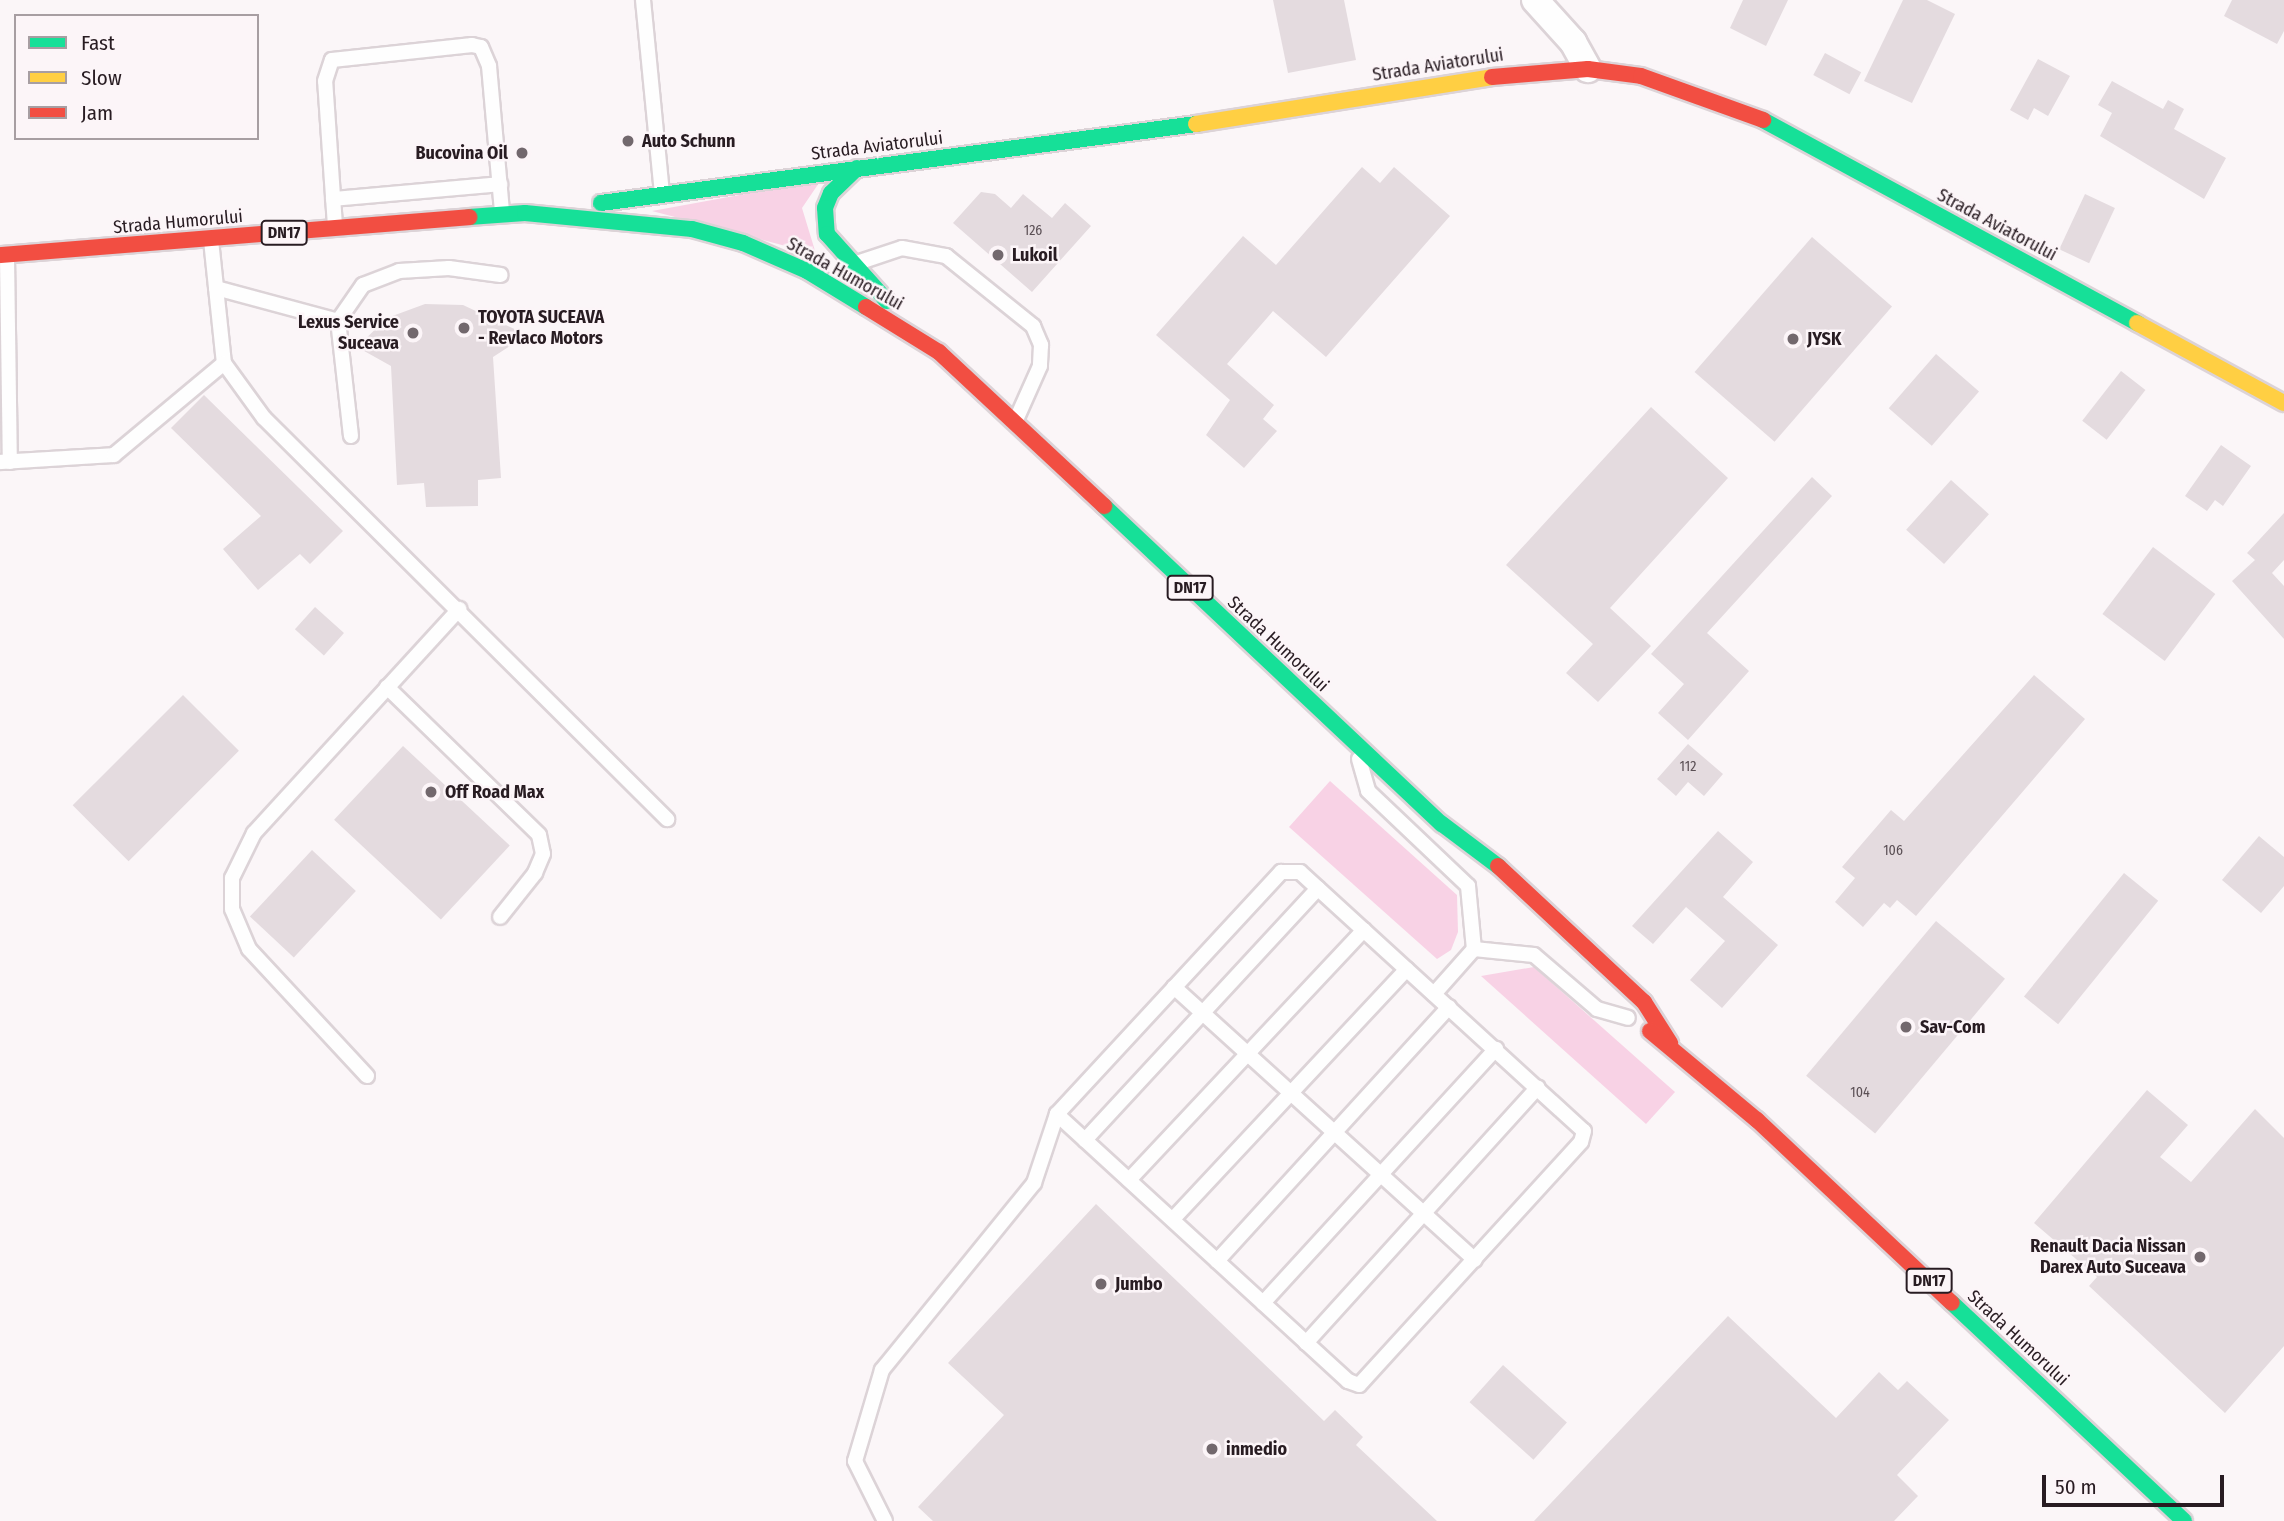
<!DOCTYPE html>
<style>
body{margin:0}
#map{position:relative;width:2284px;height:1521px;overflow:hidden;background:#fbf6f8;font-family:"Fira Sans Condensed",sans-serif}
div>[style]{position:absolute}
.green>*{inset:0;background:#f8d2e5}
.building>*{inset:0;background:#e4dbdf;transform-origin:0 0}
.roads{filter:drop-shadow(2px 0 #dcd3d7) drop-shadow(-2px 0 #dcd3d7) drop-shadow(0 2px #dcd3d7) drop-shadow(0 -2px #dcd3d7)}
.lane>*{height:14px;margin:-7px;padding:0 7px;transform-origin:7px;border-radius:7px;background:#fefefe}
.street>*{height:26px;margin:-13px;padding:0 13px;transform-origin:13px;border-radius:13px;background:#fefefe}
.fast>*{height:16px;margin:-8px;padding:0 8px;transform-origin:8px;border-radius:8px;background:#16e098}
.slow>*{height:16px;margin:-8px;padding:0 8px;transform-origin:8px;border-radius:8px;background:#ffcf43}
.jam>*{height:16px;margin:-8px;padding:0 8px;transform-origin:8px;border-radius:8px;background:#f24e42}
.dots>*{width:19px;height:19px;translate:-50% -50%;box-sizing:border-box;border:4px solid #fcf5f8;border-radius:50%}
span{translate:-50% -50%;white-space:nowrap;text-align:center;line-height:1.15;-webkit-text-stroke:5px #fcf5f8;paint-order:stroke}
.number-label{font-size:14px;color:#5a4f54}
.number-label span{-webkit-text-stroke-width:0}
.shield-label span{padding:2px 5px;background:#fcf5f8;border:2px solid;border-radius:5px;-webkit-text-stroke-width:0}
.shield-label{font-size:16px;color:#281c22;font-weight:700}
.street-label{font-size:18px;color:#281c22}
.poi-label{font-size:18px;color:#281c22;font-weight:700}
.left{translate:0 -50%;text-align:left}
.right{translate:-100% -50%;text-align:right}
.legend{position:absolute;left:14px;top:14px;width:245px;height:126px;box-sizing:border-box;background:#fcf5f8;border:2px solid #a79ea2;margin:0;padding:9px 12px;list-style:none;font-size:21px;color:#281c22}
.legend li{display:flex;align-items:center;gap:14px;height:35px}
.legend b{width:35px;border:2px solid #a79ea2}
.scale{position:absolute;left:2042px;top:1475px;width:182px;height:32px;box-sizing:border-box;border:4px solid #281c22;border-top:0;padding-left:9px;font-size:21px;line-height:24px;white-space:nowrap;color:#281c22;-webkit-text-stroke:5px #fcf5f8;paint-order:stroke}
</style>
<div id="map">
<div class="green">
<i style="clip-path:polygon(821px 180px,802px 208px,816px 254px,652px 211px)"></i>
<i style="clip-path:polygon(1330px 781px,1457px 895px,1458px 932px,1451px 950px,1437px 959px,1289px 827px)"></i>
<i style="clip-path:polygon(1534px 967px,1675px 1092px,1646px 1124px,1481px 976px)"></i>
</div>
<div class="building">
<i style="clip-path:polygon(1273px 0,1344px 0,1356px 60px,1288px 73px)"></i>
<i style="clip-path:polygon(1743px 0,1788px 0,1766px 46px,1730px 28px)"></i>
<i style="clip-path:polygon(1903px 0,1927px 0,1955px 14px,1912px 103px,1864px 81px)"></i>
<i style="clip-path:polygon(2232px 0,2284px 0,2284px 31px,2277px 44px,2224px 16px)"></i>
<i style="left:1825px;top:53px;width:41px;height:25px;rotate:28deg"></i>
<i style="clip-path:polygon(2038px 59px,2070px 76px,2048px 116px,2034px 108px,2028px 120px,2010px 110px)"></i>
<i style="clip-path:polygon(2112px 81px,2163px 109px,2168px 100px,2184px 109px,2174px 129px,2226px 158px,2204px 199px,2100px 136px,2112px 113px,2098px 105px)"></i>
<i style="clip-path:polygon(1362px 167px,1380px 183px,1394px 167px,1450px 216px,1326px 357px,1273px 311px,1227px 364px,1274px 405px,1263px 419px,1277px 431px,1244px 468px,1206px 435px,1230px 400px,1156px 335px,1243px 236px,1276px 265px)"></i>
<i style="clip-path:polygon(981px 192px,995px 194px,1011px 208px,1023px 194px,1052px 218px,1065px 203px,1091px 226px,1032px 292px,953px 223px)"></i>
<i style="left:2085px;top:194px;width:33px;height:61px;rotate:25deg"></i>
<i style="left:1812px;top:237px;width:106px;height:179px;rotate:41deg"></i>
<i style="clip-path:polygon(425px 304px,463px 305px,527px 335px,493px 357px,501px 478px,478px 480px,478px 506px,426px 507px,424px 483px,397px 485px,391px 366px,357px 347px,387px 318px)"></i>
<i style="left:1936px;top:354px;width:57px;height:72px;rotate:41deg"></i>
<i style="left:2121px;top:371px;width:31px;height:63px;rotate:38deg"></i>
<i style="clip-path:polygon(204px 395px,343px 531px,310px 564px,300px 554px,258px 590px,223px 549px,261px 516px,171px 428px)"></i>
<i style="clip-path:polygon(1651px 407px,1728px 478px,1610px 608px,1651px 646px,1598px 702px,1566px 673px,1593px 644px,1506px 565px)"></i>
<i style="clip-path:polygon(2221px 445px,2251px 466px,2223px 506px,2215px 500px,2207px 511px,2185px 496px)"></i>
<i style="clip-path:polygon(1812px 477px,1832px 496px,1707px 633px,1749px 671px,1688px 740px,1658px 713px,1684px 684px,1651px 654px)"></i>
<i style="left:1951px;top:480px;width:51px;height:67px;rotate:42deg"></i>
<i style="clip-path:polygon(2284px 513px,2284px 560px,2272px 573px,2284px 586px,2284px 639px,2232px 581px,2255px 560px,2247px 553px)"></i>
<i style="left:2153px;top:547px;width:78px;height:84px;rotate:37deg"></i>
<i style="left:315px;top:607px;width:39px;height:30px;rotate:42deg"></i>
<i style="clip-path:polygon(2034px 675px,2085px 719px,1916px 916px,1897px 900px,1890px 908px,1884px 903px,1863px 927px,1835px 902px,1855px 878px,1842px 867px,1891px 810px,1904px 821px)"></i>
<i style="left:183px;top:695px;width:79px;height:156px;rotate:45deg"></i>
<i style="clip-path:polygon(1688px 744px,1723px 774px,1704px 796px,1688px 782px,1676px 796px,1657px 779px)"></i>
<i style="left:403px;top:746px;width:146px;height:101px;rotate:43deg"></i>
<i style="clip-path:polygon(1718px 831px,1753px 862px,1723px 897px,1778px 945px,1722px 1008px,1690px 980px,1725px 941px,1686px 907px,1653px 944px,1632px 926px)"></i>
<i style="clip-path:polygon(2259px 836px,2284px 857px,2284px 886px,2261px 913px,2222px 880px)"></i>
<i style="left:312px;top:850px;width:60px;height:91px;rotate:43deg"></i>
<i style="left:2124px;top:873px;width:44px;height:159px;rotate:39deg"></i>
<i style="left:1936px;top:921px;width:90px;height:202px;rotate:40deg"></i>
<i style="clip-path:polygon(2147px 1090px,2188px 1125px,2160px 1157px,2191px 1182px,2255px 1109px,2284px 1138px,2284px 1346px,2225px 1413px,2089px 1286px,2097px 1277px,2034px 1223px)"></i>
<i style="clip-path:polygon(1096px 1204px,1324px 1421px,1335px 1410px,1363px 1437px,1356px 1445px,1437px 1521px,933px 1521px,918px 1507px,1004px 1415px,948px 1363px)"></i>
<i style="clip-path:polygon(1728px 1316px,1836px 1418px,1879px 1372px,1898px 1390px,1907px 1381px,1949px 1420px,1897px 1475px,1918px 1496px,1894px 1521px,1534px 1521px)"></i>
<i style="left:1503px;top:1365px;width:86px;height:50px;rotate:42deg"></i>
</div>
<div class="roads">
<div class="lane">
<i style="left:643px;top:0;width:194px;rotate:84.4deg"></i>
<i style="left:333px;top:199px;width:168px;rotate:-5.1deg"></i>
<i style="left:335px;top:226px;width:145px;rotate:-93.9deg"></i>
<i style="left:325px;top:81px;width:22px;rotate:-72deg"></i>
<i style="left:332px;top:60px;width:141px;rotate:-6.1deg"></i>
<i style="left:472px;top:45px;width:9px;rotate:13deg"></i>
<i style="left:481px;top:47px;width:21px;rotate:67deg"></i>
<i style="left:489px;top:66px;width:148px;rotate:84.9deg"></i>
<i style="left:211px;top:240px;width:124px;rotate:84deg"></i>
<i style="left:224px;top:363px;width:68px;rotate:54deg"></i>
<i style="left:264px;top:418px;width:569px;rotate:44.86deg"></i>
<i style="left:7px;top:257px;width:205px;rotate:89.2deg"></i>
<i style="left:857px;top:263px;width:47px;rotate:-18.4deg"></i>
<i style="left:902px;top:248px;width:45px;rotate:10.3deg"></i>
<i style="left:946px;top:256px;width:112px;rotate:38.8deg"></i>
<i style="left:1033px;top:326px;width:21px;rotate:67deg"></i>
<i style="left:1041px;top:345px;width:21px;rotate:93deg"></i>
<i style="left:1040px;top:366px;width:59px;rotate:114deg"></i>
<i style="left:216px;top:288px;width:126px;rotate:15.1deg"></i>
<i style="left:351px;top:436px;width:116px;rotate:-96.4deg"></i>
<i style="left:338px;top:321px;width:44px;rotate:-55.2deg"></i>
<i style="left:363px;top:285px;width:39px;rotate:-21deg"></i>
<i style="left:399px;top:271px;width:50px;rotate:-3.4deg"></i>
<i style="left:449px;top:268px;width:52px;rotate:7.7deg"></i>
<i style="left:0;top:462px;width:114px;rotate:-3.5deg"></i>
<i style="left:114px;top:455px;width:143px;rotate:-39.9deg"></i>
<i style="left:387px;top:687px;width:212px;rotate:44.2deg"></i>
<i style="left:539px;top:835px;width:19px;rotate:78deg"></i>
<i style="left:543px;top:854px;width:21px;rotate:113deg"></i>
<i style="left:535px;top:873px;width:56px;rotate:128.5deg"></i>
<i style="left:1359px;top:759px;width:33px;rotate:74deg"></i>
<i style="left:1368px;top:791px;width:138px;rotate:43.5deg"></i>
<i style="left:1468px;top:886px;width:63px;rotate:84.6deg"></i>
<i style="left:1474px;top:949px;width:60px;rotate:5.7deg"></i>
<i style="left:1534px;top:955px;width:83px;rotate:40.6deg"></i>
<i style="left:1597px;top:1009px;width:32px;rotate:16deg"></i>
<i style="left:1174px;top:987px;width:406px;rotate:42.2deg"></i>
<i style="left:1434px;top:994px;width:60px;rotate:-48.4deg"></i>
<i style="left:367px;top:1076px;width:173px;rotate:-132.9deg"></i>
<i style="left:249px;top:949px;width:43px;rotate:-113deg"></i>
<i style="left:232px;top:909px;width:31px;rotate:-90deg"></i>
<i style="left:232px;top:878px;width:50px;rotate:-63.9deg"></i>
<i style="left:254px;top:833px;width:304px;rotate:-47.5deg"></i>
<i style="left:1085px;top:1140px;width:343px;rotate:-47.2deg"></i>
<i style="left:1129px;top:1180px;width:343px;rotate:-46.8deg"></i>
<i style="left:1173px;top:1219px;width:342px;rotate:-46.9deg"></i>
<i style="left:1217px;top:1261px;width:344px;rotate:-47.6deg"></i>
<i style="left:1263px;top:1303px;width:345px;rotate:-47.5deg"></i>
<i style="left:1306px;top:1343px;width:345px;rotate:-47.8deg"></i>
<i style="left:885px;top:1521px;width:67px;rotate:-116.6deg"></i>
<i style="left:855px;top:1461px;width:95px;rotate:-73.5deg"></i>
<i style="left:882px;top:1370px;width:241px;rotate:-50.9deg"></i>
<i style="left:1034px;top:1183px;width:73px;rotate:-71.6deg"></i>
<i style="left:1057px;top:1114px;width:330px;rotate:-47.2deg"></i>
<i style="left:1281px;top:872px;width:19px"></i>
<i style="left:1300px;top:872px;width:384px;rotate:42.4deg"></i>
<i style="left:1584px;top:1131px;width:11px;rotate:105deg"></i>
<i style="left:1581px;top:1142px;width:329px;rotate:132.4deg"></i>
<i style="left:1359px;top:1385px;width:12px;rotate:-160deg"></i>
<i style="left:1348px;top:1381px;width:395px;rotate:-137.5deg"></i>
</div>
<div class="street">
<i style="left:1535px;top:0;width:57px;rotate:47.9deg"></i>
<i style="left:1573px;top:42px;width:31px;rotate:61deg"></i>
</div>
<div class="fast">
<i style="left:1763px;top:120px;width:426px;rotate:28.5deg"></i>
<i style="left:857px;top:168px;width:36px;rotate:136deg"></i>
<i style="left:831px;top:193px;width:16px;rotate:112deg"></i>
<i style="left:825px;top:208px;width:26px;rotate:86deg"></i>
<i style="left:827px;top:234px;width:90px;rotate:48.2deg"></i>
<i style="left:601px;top:203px;width:600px;rotate:-7.56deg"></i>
<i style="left:469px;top:217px;width:56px;rotate:-4.1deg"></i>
<i style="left:525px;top:213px;width:168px;rotate:5.5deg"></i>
<i style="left:692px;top:229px;width:53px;rotate:15.4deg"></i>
<i style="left:743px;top:243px;width:70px;rotate:23.6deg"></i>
<i style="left:807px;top:271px;width:69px;rotate:31.4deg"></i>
<i style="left:1104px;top:506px;width:464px;rotate:43.3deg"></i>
<i style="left:1442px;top:824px;width:70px;rotate:36.9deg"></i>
<i style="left:1952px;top:1303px;width:318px;rotate:43.2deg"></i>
</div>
<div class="slow">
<i style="left:1196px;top:124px;width:300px;rotate:-9deg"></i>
<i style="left:2137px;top:323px;width:167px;rotate:28.6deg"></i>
</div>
<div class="jam">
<i style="left:1492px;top:77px;width:96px;rotate:-4.8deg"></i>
<i style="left:1588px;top:69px;width:53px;rotate:7.5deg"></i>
<i style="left:1641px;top:76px;width:130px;rotate:19.8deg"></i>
<i style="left:0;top:255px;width:471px;rotate:-4.6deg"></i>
<i style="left:866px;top:307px;width:86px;rotate:31.7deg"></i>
<i style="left:939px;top:352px;width:226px;rotate:43deg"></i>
<i style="left:1498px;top:866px;width:200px;rotate:43deg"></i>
<i style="left:1644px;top:1002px;width:49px;rotate:57.6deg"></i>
<i style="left:1650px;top:1031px;width:139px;rotate:39.8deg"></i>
<i style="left:1757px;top:1120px;width:267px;rotate:43.2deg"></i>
</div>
</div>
<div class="dots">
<i style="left:628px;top:141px;background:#72686d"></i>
<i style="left:522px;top:153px;background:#72686d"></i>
<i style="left:998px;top:255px;background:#72686d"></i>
<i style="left:464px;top:328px;background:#72686d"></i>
<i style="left:413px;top:333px;background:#72686d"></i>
<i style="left:1793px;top:339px;background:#72686d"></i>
<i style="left:431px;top:792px;background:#72686d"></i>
<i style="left:1906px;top:1027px;background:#72686d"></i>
<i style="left:2200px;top:1257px;background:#72686d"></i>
<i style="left:1101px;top:1284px;background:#72686d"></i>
<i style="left:1212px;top:1449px;background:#72686d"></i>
</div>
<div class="number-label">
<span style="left:1033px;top:231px">126</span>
<span style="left:1688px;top:767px">112</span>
<span style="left:1893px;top:851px">106</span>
<span style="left:1860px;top:1093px">104</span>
</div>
<div class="shield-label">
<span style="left:284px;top:233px">DN17</span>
<span style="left:1190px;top:588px">DN17</span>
<span style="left:1929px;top:1281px">DN17</span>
</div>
<div class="street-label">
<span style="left:1438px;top:65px;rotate:-9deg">Strada Aviatorului</span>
<span style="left:877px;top:146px;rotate:-7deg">Strada Aviatorului</span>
<span style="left:178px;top:222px;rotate:-5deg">Strada Humorului</span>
<span style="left:1997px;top:225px;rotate:28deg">Strada Aviatorului</span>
<span style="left:845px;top:274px;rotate:29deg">Strada Humorului</span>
<span style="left:1278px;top:644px;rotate:43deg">Strada Humorului</span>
<span style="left:2018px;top:1338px;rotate:43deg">Strada Humorului</span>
</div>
<div class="poi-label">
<span class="left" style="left:642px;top:141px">Auto Schunn</span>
<span class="right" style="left:508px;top:153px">Bucovina Oil</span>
<span class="left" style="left:1012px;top:255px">Lukoil</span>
<span class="left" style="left:478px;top:328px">TOYOTA SUCEAVA<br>- Revlaco Motors</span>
<span class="right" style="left:399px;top:333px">Lexus Service<br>Suceava</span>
<span class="left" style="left:1807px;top:339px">JYSK</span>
<span class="left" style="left:445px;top:792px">Off Road Max</span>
<span class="left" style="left:1920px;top:1027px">Sav-Com</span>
<span class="right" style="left:2186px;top:1257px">Renault Dacia Nissan<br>Darex Auto Suceava</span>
<span class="left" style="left:1115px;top:1284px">Jumbo</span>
<span class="left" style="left:1226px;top:1449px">inmedio</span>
</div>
<ul class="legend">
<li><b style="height:9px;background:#16e098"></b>Fast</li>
<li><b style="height:9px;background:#ffcf43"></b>Slow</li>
<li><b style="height:9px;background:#f24e42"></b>Jam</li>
</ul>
<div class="scale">50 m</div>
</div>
